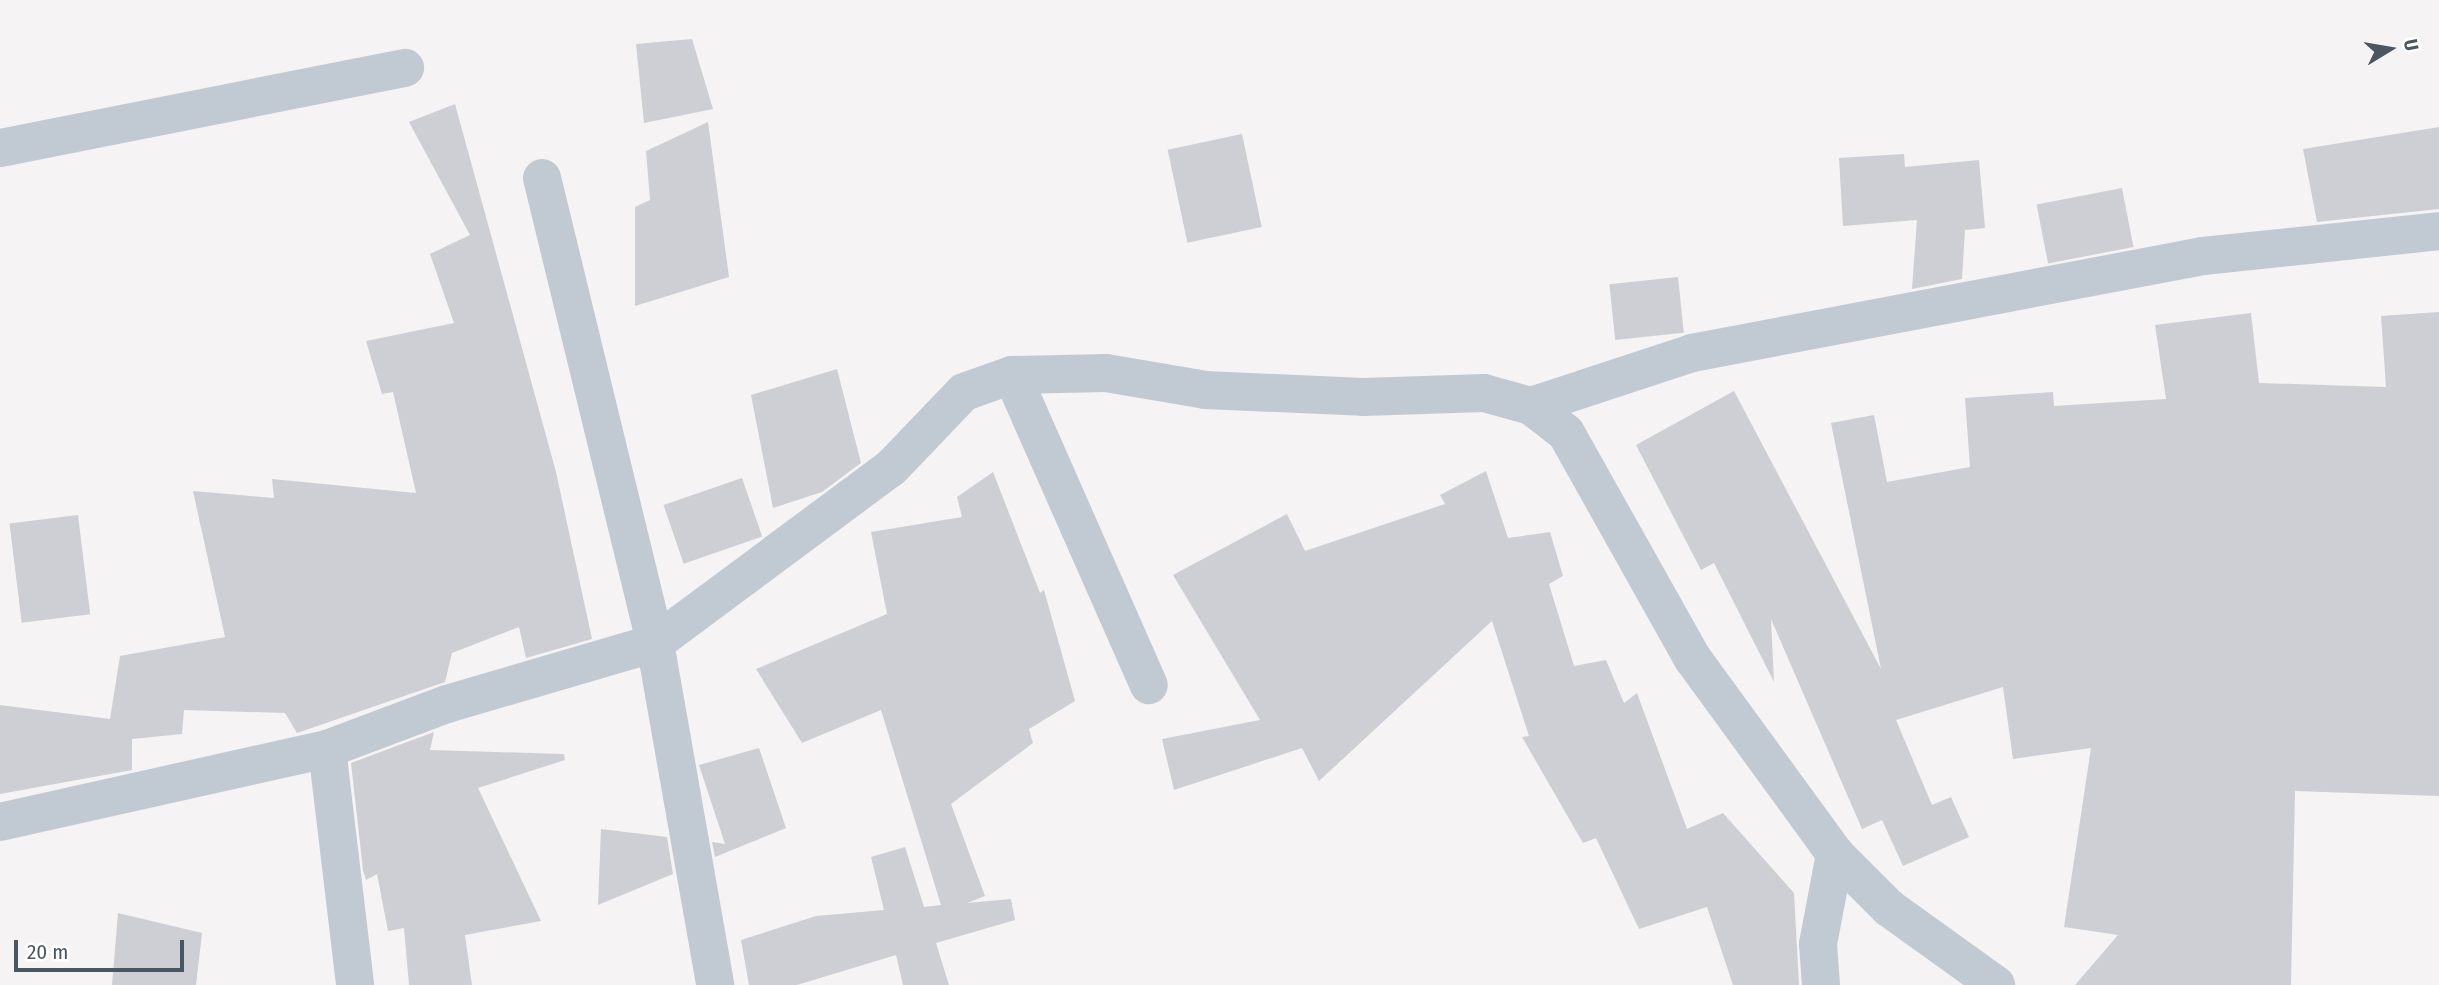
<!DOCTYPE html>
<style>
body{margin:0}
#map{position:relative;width:2439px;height:985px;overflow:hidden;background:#f5f3f3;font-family:"Fira Sans Condensed",sans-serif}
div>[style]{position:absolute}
.building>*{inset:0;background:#cdcfd5;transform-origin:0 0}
.street>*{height:38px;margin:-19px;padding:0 19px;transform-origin:19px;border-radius:19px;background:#c1cad2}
span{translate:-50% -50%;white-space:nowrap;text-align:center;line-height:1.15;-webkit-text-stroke:7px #fff;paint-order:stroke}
.north{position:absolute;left:2355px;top:14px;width:70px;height:70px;-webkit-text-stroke:5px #fff;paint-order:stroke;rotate:79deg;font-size:19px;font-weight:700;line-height:28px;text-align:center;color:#4a5661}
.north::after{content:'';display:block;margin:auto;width:24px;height:32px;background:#4a5661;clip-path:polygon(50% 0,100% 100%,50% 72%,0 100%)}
.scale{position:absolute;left:14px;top:940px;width:170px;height:32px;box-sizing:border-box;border:4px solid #4a5661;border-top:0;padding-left:9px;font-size:21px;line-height:24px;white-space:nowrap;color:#4a5661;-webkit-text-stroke:5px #fff;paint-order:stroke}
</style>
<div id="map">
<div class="building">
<i style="clip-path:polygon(692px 39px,713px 109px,644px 123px,636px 44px)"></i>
<i style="clip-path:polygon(455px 104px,556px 472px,592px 639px,526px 658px,519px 627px,452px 653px,445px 682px,297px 733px,285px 713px,184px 710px,182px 734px,132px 739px,132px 770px,0 794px,0 705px,110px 719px,120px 656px,225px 637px,193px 491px,274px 498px,272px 479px,416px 493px,393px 392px,382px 394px,366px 341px,454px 323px,430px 254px,470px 235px,409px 122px)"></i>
<i style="clip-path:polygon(708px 122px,729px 277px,635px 306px,635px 207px,650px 200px,646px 151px)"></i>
<i style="clip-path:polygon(2439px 127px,2439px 209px,2317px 222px,2303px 149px)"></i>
<i style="left:1242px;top:134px;width:95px;height:76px;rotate:78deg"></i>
<i style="clip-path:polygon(1904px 154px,1905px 167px,1979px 160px,1985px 228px,1965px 230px,1962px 279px,1912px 289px,1917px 220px,1843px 226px,1839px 158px)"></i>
<i style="left:2122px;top:188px;width:60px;height:87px;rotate:79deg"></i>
<i style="left:1678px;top:277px;width:56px;height:69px;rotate:84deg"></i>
<i style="clip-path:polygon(2439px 312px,2439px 796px,2295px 791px,2291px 985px,2075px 985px,2118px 935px,2064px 927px,2091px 748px,2013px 759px,2003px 687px,1896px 720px,1932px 805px,1951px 797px,1969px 837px,1903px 866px,1882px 820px,1862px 829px,1771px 619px,1774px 682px,1714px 563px,1701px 570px,1636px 445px,1734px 391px,1881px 669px,1831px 423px,1874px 415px,1887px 482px,1970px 467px,1965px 398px,2053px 392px,2054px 406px,2166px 399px,2155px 325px,2251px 313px,2259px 383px,2386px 387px,2381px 316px)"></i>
<i style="clip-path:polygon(837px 369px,861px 463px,822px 492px,773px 508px,751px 395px)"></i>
<i style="clip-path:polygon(1486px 471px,1508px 538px,1550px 532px,1563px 576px,1549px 584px,1574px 666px,1606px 660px,1624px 703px,1637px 693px,1687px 829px,1723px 813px,1794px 893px,1799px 985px,1733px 985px,1707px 907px,1639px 929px,1596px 838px,1583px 843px,1522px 737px,1529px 736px,1492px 621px,1319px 781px,1302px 748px,1174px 790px,1162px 739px,1260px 720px,1173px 575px,1287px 514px,1305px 551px,1445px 504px,1440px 495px)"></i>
<i style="clip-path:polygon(993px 472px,1040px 593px,1044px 590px,1075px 701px,1029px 729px,1033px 743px,951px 804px,985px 896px,967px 903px,1011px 899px,1015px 920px,936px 943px,949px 985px,903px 985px,896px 955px,797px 985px,749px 985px,741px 940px,816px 916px,884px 910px,871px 857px,905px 847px,924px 907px,941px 905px,881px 710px,802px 743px,756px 669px,887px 614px,871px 532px,962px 517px,957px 497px)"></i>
<i style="left:742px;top:478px;width:62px;height:83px;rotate:71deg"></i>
<i style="left:78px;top:515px;width:100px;height:69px;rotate:83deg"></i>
<i style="clip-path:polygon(434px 732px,430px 750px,564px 754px,565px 760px,478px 788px,541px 921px,465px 935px,472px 985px,409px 985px,404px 928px,388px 931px,377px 874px,366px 880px,363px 870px,351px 763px)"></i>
<i style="clip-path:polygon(759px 748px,786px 828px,715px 857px,712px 842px,725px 844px,699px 765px)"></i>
<i style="clip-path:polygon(601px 829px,667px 837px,673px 874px,598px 905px)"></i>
<i style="clip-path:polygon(118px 913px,202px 933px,196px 985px,112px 985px)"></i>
</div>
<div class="street">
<i style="left:0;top:148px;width:413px;rotate:-11.2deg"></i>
<i style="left:542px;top:178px;width:479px;rotate:76.3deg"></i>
<i style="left:655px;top:643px;width:347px;rotate:80deg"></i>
<i style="left:1012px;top:375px;width:339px;rotate:66.2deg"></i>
<i style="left:1531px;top:406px;width:169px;rotate:-18.2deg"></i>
<i style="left:1692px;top:353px;width:520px;rotate:-10.75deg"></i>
<i style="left:2203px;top:256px;width:237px;rotate:-6deg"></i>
<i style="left:327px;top:749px;width:238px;rotate:83.2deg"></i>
<i style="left:0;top:822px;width:335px;rotate:-12.6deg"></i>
<i style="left:327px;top:749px;width:128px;rotate:-20.6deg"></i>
<i style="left:447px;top:704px;width:217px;rotate:-16.3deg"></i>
<i style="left:655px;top:643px;width:294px;rotate:-36.6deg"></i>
<i style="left:891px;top:468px;width:105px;rotate:-46.2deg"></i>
<i style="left:964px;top:392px;width:51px;rotate:-19.5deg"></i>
<i style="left:1012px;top:375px;width:94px;rotate:-1.2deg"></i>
<i style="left:1106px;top:373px;width:100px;rotate:9.7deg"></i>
<i style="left:1205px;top:390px;width:158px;rotate:2.5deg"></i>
<i style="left:1363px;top:397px;width:121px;rotate:-1.9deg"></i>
<i style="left:1484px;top:393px;width:49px;rotate:15.5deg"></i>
<i style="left:1531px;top:406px;width:44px;rotate:37.6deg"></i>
<i style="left:1566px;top:433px;width:259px;rotate:60.7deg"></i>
<i style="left:1693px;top:659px;width:241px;rotate:53.9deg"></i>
<i style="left:1835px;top:854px;width:76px;rotate:45deg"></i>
<i style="left:1889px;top:908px;width:132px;rotate:35.7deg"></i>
<i style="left:1821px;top:985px;width:41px;rotate:-94.2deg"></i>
<i style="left:1818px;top:944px;width:92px;rotate:-79.3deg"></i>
</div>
<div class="north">U</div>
<div class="scale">20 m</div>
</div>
